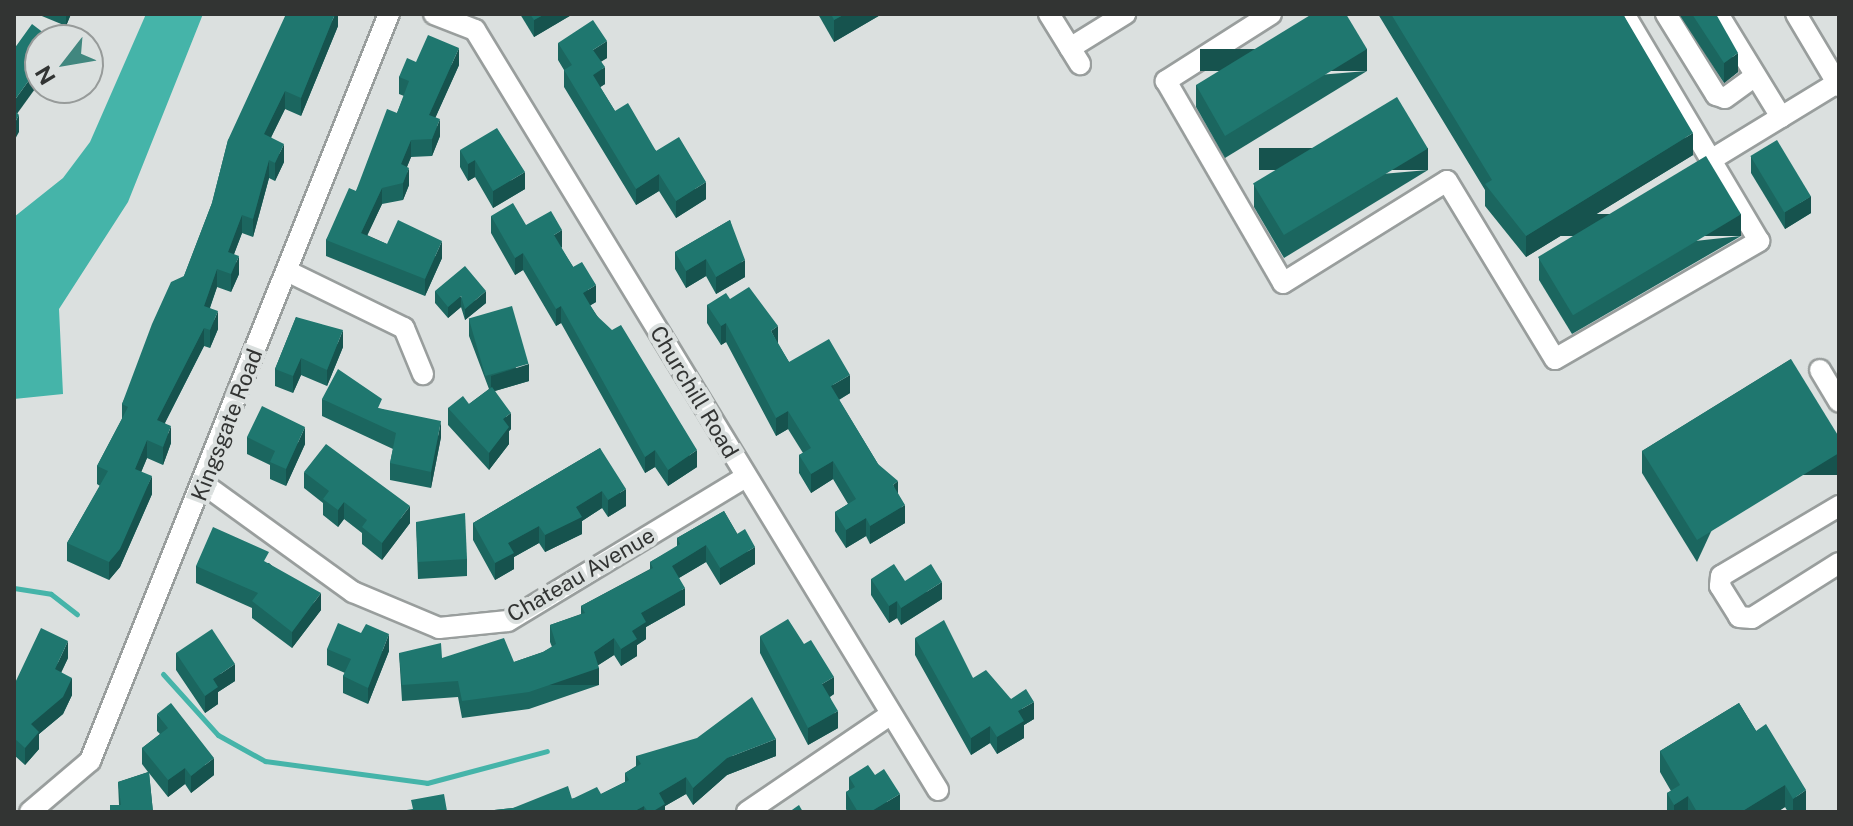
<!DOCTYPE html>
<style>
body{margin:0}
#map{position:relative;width:1853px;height:826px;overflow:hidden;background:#dbe0df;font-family:"Public Sans",sans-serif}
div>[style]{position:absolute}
.water>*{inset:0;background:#45b4a9}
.stream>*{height:5px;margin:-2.5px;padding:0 2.5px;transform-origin:2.5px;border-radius:2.5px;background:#45b4a9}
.roads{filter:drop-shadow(2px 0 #999e9d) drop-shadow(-2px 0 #999e9d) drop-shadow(0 2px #999e9d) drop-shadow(0 -2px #999e9d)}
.minor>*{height:20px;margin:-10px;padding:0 10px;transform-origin:10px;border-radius:10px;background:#fff}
.wall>*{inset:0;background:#1b665f}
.shaded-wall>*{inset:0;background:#16534e;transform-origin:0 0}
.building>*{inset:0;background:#1f776f;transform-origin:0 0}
span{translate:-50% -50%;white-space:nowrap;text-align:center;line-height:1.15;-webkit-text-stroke:8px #dbe0df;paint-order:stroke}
.street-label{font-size:22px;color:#323433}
.frame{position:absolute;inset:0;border:16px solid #323433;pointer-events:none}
.north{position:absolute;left:24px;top:24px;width:80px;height:80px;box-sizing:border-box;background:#dbe0df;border:2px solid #979b9a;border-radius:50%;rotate:239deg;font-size:22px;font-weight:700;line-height:32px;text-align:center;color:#323433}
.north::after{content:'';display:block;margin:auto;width:28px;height:36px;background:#41877f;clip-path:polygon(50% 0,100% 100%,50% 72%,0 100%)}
</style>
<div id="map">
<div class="water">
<i style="clip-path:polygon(146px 14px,203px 14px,128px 202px,59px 309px,63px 394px,14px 399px,14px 217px,63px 178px,90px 142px)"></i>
</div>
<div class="stream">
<i style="left:14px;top:588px;width:37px;rotate:9deg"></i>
<i style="left:51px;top:594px;width:33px;rotate:38deg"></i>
<i style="left:163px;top:674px;width:82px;rotate:48deg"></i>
<i style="left:218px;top:735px;width:54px;rotate:29deg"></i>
<i style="left:265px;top:761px;width:163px;rotate:7.7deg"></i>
<i style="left:427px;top:783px;width:124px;rotate:-14.9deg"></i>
</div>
<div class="roads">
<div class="minor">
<i style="left:434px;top:14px;width:44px;rotate:21.3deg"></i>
<i style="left:475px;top:30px;width:890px;rotate:58.65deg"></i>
<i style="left:1049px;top:14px;width:59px;rotate:58.2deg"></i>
<i style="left:1271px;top:14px;width:125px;rotate:147.5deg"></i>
<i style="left:1166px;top:81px;width:233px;rotate:59.9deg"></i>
<i style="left:1283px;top:283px;width:193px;rotate:-31.9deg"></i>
<i style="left:1447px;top:181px;width:208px;rotate:58.8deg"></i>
<i style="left:1555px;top:359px;width:236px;rotate:-30deg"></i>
<i style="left:1759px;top:241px;width:264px;rotate:-120.7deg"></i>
<i style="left:1666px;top:14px;width:95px;rotate:58.3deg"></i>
<i style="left:1716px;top:95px;width:9px;rotate:18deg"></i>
<i style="left:1725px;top:98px;width:37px;rotate:-36deg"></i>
<i style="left:1718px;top:14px;width:121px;rotate:58.5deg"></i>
<i style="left:1796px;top:14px;width:84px;rotate:59.2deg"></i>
<i style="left:1070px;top:48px;width:65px;rotate:-31.7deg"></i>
<i style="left:1714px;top:158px;width:144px;rotate:-31.4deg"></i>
<i style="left:287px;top:271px;width:130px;rotate:26deg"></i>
<i style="left:404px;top:328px;width:50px;rotate:67.6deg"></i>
<i style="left:1820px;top:370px;width:37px;rotate:59deg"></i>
<i style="left:205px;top:485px;width:183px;rotate:35.9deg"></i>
<i style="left:353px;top:592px;width:93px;rotate:22.7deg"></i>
<i style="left:439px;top:628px;width:69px;rotate:-5.8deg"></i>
<i style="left:508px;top:621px;width:278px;rotate:-31.2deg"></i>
<i style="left:1839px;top:506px;width:137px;rotate:149.3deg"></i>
<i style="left:1721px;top:576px;width:10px;rotate:96deg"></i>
<i style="left:1720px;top:586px;width:36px;rotate:58deg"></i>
<i style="left:1739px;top:617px;width:13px;rotate:4deg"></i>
<i style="left:1752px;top:618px;width:103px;rotate:-32.3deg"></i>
<i style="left:30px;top:812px;width:79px;rotate:-40.4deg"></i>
<i style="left:90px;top:761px;width:805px;rotate:-68.19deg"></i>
<i style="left:747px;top:812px;width:174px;rotate:-34.2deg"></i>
</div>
</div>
<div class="wall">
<i style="clip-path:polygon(37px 14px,71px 14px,66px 26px)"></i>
<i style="clip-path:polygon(338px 14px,338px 26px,301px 116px,285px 109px,271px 137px,284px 162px,275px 181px,269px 178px,253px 237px,242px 233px,234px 254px,239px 274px,231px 292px,217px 287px,210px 308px,218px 329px,210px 348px,204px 346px,165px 423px,171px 443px,163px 465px,147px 458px,141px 472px,152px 494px,120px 567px,109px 580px,67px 561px,67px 543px,100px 486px,97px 484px,97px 466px,122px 419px,122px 404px,184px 276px,212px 203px,228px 140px)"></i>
<i style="clip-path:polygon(520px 14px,573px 14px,534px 37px)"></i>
<i style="clip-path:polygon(818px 14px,882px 14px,834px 42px)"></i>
<i style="clip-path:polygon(1378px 14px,1623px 14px,1693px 155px,1526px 257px,1485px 206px,1485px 190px)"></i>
<i style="clip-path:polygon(1679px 14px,1716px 14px,1738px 72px,1724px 83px)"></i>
<i style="clip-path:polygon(558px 43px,607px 58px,601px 61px,605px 84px,600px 87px,615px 111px,706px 199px,676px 218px,659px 191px,636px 205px,564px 87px,564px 70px,558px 60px)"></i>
<i style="clip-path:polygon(416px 62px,459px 65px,435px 118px,440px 136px,432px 156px,411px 157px,407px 167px,409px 185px,403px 200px,382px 204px,367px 235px,387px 244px,442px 258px,425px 296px,326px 256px,326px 240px,356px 191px,397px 113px,404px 96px,399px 94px,399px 77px)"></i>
<i style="clip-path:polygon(1367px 71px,1225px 158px,1196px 107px,1196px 85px)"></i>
<i style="clip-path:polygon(460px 150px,525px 189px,493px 208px,475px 177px,468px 181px,460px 167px)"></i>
<i style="clip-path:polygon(1751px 156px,1811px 213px,1785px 229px,1751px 173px)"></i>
<i style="clip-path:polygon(1428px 170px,1284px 258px,1254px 207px,1254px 185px)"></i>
<i style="clip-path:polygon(491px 216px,526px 225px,562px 247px,561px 248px,596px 302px,590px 305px,697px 467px,668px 486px,655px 467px,645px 473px,561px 323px,556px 326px,523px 270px,515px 275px,491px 233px)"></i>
<i style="clip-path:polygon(730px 220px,745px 277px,716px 294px,706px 276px,686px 288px,675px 269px,675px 252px)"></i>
<i style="clip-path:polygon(1741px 236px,1572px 334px,1539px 280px,1539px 258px)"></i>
<i style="clip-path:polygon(435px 291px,486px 303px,465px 320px,461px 307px,448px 318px,435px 303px)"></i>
<i style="clip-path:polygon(730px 299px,778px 344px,789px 362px,850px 393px,839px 400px,878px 464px,898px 494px,905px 523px,870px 544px,866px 536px,846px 548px,835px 531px,835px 512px,848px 504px,833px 479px,811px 493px,799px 473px,799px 455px,803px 453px,788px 429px,776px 436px,726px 342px,721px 345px,707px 323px,707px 305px)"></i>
<i style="clip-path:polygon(296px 317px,343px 347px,327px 386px,301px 375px,293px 393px,275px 386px,275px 369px)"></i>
<i style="clip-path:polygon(469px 319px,529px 381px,495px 391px,511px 429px,509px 431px,509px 444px,489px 470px,448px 425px,448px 408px,469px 404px,489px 389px,469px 336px)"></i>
<i style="clip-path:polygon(1791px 359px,1697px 562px,1642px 473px,1642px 451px)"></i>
<i style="clip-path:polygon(322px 399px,382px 409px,441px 437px,431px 488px,390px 480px,390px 463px,393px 449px,322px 416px)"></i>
<i style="clip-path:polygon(247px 437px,305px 444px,286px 486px,270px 479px,270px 465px,247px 454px)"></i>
<i style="clip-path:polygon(600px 448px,626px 506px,608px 517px,602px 508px,582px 521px,582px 534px,545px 552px,539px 543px,514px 557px,514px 569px,495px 580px,473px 540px,473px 523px)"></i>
<i style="clip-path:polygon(304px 472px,410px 523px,382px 560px,362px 544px,362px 533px,344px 519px,338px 527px,323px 515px,323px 503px,304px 488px)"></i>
<i style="clip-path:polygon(724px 511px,755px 564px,720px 585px,706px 562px,679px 578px,685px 605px,646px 627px,646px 639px,637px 645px,637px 656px,621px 666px,614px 655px,598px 665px,599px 685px,529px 709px,462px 718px,458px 697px,402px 701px,399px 653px,442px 658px,514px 662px,543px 652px,552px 647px,550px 642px,550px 625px,581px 614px,581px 606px,650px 569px,650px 562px,677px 547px,677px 538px)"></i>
<i style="clip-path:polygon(416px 522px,467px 559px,467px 576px,418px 579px)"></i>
<i style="clip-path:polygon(269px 563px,321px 610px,292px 648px,252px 618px,252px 608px,196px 583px,196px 566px)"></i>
<i style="clip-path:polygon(871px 579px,905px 581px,942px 599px,901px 625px,897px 618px,889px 623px,871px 595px)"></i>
<i style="clip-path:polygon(760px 636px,834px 694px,830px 697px,838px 728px,808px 745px,760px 653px)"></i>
<i style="clip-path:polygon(915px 638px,973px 678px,1011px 699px,1034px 719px,1024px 725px,1024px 738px,997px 754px,990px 743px,971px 755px,915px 655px)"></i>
<i style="clip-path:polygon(327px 649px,389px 651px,368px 704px,343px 693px,343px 676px,345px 673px,327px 665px)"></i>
<i style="clip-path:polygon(176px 653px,235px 681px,218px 692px,218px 704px,205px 713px,176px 670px)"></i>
<i style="clip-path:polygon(68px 658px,61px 672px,72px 695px,63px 714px,39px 734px,39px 749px,25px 765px,14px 755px,14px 685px)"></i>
<i style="clip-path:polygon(1739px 703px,1806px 812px,1788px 812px,1785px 807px,1777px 812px,1667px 812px,1667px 793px,1671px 791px,1660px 772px,1660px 751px)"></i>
<i style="clip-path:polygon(157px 714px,214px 775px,191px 793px,185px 784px,168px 797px,149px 773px,153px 812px,119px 805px,118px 782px,148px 772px,142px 764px,142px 748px,160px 734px,157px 731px)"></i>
<i style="clip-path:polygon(636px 756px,776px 756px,727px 775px,693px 805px,686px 794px,665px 806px,665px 812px,476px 812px,513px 808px,601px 794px,625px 782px,625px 773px,636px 766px)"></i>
<i style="clip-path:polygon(849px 777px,900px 811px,897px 812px,847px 812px,846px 809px,846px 792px,849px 790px)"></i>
</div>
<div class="shaded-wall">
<i style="clip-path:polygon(66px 14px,71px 14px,66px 26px)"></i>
<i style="clip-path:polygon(335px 14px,338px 14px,338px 26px,301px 116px,301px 98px)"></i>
<i style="clip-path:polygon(545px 14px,573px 14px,534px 37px,534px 20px)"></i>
<i style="clip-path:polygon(845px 14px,882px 14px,834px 42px,834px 20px)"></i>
<i style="clip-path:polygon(607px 41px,607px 58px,593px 67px,593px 50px)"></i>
<i style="clip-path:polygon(459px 48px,459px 65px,429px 132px,429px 115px)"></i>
<i style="left:1367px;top:49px;width:22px;height:167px;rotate:90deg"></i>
<i style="clip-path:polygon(1738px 53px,1738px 72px,1724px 83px,1724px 63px)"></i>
<i style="clip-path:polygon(40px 65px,40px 82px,14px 118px,14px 101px)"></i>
<i style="clip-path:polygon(605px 67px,605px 84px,593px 92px,593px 75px)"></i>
<i style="clip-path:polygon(285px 91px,285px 109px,264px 152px,264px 134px)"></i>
<i style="clip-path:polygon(19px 115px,19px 132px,14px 141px,14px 124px)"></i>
<i style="clip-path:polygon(440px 119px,440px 136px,432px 156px,432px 139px)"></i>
<i style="clip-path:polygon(1693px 133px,1693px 155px,1526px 257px,1526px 236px)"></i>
<i style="clip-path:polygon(411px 140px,411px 157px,401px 181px,401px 164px)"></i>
<i style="clip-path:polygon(284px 144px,284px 162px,275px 181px,275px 163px)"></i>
<i style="left:1428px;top:148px;width:22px;height:169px;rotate:90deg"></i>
<i style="clip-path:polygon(269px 160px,269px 178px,253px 237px,253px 219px)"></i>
<i style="clip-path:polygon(475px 160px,475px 177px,468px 181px,468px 164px)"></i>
<i style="clip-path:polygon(409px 168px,409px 185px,403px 200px,403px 183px)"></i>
<i style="clip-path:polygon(525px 172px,525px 189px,493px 208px,493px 191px)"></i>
<i style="clip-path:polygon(659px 174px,659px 191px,636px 205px,636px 189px)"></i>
<i style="clip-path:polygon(706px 182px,706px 199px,676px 218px,676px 201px)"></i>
<i style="clip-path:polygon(382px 188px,382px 204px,361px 249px,361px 233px)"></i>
<i style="clip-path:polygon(1811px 196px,1811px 213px,1785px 229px,1785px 212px)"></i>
<i style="left:1741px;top:214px;width:22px;height:195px;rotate:90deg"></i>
<i style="clip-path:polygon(242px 215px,242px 233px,228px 270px,228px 252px)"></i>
<i style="clip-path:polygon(562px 230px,562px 247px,554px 252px,554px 235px)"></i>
<i style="clip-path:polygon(442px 241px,442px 258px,425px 296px,425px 279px)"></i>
<i style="clip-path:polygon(523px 253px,523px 270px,515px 275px,515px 258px)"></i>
<i style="clip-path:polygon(239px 256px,239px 274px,231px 292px,231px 274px)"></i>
<i style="clip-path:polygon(706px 259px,706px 276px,686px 288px,686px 271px)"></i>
<i style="clip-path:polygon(745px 260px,745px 277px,716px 294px,716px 277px)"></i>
<i style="clip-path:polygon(217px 269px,217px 287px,204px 324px,204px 306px)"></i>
<i style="clip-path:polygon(596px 285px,596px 302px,583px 310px,583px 293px)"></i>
<i style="clip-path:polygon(486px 291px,486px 303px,465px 320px,465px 309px)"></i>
<i style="clip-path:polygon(461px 296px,461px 307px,448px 318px,448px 307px)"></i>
<i style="clip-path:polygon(561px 306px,561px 323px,556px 326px,556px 309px)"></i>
<i style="clip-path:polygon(218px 311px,218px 329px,210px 348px,210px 330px)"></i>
<i style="clip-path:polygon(726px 323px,726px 342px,721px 345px,721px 326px)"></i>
<i style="clip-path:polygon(778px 326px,778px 345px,771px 331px)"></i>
<i style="clip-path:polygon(204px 328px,204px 346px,157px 438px,157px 420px)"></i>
<i style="clip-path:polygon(343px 330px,343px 347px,327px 386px,327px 370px)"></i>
<i style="clip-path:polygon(301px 358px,301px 375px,293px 393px,293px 376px)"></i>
<i style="clip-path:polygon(529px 364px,529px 381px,491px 392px,491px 376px)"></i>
<i style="clip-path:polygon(850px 375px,850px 393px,831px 404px,831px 386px)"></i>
<i style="clip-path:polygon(788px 411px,788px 429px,776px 436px,776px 418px)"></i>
<i style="clip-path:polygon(511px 413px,511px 429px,509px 431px,509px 444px,489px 470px,489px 453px,503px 419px)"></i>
<i style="clip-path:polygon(441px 421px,441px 437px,431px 488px,431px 472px)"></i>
<i style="clip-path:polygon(171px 426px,171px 443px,163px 465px,163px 447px)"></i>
<i style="clip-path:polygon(305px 427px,305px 444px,286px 486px,286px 469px)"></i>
<i style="clip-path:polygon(147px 440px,147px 458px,135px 487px,135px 469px)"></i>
<i style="clip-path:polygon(655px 450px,655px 467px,645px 473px,645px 457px)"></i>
<i style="clip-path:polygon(697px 450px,697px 467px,668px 486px,668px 470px)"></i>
<i style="left:1839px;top:453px;width:22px;height:167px;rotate:90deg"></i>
<i style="clip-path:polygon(833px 461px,833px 479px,811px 493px,811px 474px)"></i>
<i style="clip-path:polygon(152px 476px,152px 494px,120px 567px,109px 580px,109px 562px)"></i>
<i style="clip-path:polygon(898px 481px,898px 500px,893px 485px)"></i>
<i style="clip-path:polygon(626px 489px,626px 506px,608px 517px,608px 500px)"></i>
<i style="clip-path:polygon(602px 491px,602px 508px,582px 521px,582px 534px,545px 552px,545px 535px,576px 507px)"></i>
<i style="clip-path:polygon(344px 502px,344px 519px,338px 527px,338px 510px)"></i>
<i style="clip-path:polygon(905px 505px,905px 523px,870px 544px,870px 526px)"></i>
<i style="clip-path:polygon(410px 506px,410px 523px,382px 560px,382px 543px)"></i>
<i style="clip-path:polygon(866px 518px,866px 536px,846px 548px,846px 530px)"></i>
<i style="clip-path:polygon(539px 526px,539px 543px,514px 557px,514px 569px,495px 580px,495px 563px,508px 543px)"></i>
<i style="clip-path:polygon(706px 545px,706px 562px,672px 582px,672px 566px)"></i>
<i style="clip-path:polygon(755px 547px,755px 564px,720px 585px,720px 568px)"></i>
<i style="clip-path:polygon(942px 582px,942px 599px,901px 625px,901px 608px)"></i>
<i style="clip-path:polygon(685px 588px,685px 605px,646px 627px,646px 639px,637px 645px,637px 656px,621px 666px,621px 649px,641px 613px)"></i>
<i style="clip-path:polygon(321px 593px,321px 610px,292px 648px,292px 632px)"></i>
<i style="clip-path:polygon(897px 601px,897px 618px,889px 623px,889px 606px)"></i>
<i style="clip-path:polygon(389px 634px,389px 651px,368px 704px,368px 688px)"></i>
<i style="clip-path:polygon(614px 638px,614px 655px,594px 668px,594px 652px)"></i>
<i style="clip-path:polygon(68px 641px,68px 658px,55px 686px,55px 669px)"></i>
<i style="clip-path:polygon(235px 664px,235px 681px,218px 692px,218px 704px,205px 713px,205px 696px,213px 679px)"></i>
<i style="left:599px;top:668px;width:17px;height:74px;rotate:90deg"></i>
<i style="clip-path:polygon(834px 677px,834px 694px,822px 701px,822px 684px)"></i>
<i style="clip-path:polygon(72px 678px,72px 695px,63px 714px,39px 734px,39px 749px,25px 765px,25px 748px,31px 724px)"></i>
<i style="clip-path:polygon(1034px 702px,1034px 719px,1024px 725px,1024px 738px,997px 754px,997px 737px,1018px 711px)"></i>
<i style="clip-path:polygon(838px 711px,838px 728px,808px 745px,808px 728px)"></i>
<i style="clip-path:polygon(990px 726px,990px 743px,971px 755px,971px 738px)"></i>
<i style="clip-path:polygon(776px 739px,776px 756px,727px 775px,693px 805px,693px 788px,727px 758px)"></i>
<i style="clip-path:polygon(214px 758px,214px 775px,191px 793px,191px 776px)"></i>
<i style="clip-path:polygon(185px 768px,185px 784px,168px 797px,168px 780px)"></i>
<i style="clip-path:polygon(686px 777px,686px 794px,665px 806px,665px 812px,652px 812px,659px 793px)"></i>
<i style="clip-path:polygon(1785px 785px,1785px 807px,1777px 812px,1741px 812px)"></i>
<i style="clip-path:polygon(1806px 790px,1806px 812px,1793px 812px,1793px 799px)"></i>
<i style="clip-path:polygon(900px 794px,900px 811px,897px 812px,870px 812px)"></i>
<i style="clip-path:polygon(1688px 796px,1688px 812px,1674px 812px,1674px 805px)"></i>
<i style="clip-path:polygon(644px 806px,644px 812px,633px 812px)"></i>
</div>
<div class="building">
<i style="clip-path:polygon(286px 14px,335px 14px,301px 98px,285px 91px,264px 134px,284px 144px,275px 163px,269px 160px,253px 219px,242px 215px,228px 252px,239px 256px,231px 274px,217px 269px,204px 306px,218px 311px,210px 330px,204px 328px,157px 420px,171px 426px,163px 447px,147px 440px,135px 469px,152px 476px,120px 549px,109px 562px,67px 543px,108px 471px,97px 466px,128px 407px,122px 404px,152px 324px,171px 282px,184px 276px,212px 203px,228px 140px)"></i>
<i style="clip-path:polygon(530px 14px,545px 14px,534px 20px)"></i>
<i style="clip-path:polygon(831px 14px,845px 14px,834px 20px)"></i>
<i style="clip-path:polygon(1312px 14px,1346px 14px,1367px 49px,1225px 136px,1196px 85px)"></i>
<i style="clip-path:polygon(1391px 14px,1623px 14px,1693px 133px,1526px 236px,1485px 184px,1492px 180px)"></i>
<i style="clip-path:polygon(1692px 14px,1716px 14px,1738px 53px,1724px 63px)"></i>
<i style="clip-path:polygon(593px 20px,607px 41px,593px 50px,605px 67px,593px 75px,615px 111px,628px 103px,656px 151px,679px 137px,706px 182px,676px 201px,659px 174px,636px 189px,564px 70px,572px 65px,558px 43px)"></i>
<i style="clip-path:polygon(32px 24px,53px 40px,40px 40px,40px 65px,14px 101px,14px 49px)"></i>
<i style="clip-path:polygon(428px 35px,459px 48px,429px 115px,440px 119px,432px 139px,411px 140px,401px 164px,409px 168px,403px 183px,382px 188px,361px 233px,387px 244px,398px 220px,442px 241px,425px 279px,326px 240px,349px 188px,356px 191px,387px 109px,397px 113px,409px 81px,399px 77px,407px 58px,416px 62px)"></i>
<i style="left:1397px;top:97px;width:60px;height:168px;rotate:59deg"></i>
<i style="clip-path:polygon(14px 110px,19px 115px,14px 124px)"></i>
<i style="clip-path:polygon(497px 128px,525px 172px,493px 191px,475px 160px,468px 164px,460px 150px)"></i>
<i style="left:1777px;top:140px;width:66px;height:31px;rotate:59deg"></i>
<i style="left:1706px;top:156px;width:68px;height:196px;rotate:59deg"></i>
<i style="clip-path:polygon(513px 203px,526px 225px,551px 211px,562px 230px,554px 235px,573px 267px,582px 262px,596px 285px,583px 293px,596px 315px,612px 330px,621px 325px,697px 450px,668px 470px,655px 450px,645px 457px,561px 306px,556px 309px,523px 253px,515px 258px,491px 216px)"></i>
<i style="clip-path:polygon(730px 220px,745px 260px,716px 277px,706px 259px,686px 271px,675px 252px)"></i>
<i style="clip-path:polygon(465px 266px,486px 291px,465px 309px,461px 296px,448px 307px,435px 291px)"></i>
<i style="clip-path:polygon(749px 287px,778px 326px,771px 331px,789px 362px,829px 339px,850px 375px,831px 386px,878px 464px,898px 481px,893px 485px,905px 505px,870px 526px,866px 518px,846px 530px,835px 512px,856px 499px,833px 461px,811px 474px,799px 455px,811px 448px,788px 411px,776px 418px,726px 323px,721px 326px,707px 305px,726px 293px,730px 299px)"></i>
<i style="left:512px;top:306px;width:60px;height:45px;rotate:74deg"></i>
<i style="clip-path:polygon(296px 317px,343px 330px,327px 370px,301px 358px,293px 376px,275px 369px)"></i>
<i style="clip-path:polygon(1791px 359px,1839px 437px,1839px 453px,1697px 540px,1642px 451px)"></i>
<i style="clip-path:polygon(338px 369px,382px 399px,378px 408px,441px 421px,431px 472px,390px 463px,396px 433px,322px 399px)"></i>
<i style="clip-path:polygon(492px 387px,511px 413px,503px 419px,509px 427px,489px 453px,448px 408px,463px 396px,469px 404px)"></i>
<i style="clip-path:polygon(262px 406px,305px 427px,286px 469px,270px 462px,275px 451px,247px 437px)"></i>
<i style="clip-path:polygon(326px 444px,410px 506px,382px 543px,362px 527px,367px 520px,344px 502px,338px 510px,323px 499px,329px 491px,304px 472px)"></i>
<i style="clip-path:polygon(600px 448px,626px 489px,608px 500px,602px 491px,576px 507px,582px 517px,545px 535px,539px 526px,508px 543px,514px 553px,495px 563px,473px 523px)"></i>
<i style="clip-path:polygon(724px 511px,737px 534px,745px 529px,755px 547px,720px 568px,706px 545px,672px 566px,685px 588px,641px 613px,646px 622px,632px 631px,637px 639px,621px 649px,614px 638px,594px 652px,599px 668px,529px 692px,462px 701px,458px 681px,402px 685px,399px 653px,441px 643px,442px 658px,504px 638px,514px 662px,543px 652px,556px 644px,550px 625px,585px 613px,581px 606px,653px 568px,650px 562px,680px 544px,677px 538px)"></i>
<i style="clip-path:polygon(465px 513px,467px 559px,418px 562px,416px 522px)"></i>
<i style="clip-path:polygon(213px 527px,269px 552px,264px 561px,321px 593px,292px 632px,252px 601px,258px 593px,196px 566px)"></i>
<i style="clip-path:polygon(894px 564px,905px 581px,931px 564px,942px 582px,901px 608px,897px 601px,889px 606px,871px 579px)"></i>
<i style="clip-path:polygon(788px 619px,804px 644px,811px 640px,834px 677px,822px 684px,838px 711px,808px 728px,760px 636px)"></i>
<i style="clip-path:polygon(944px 620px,973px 678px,986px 670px,1011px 699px,1026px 689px,1034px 702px,1018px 711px,1024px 721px,997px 737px,990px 726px,971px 738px,915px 638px)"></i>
<i style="clip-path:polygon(338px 623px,361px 633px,366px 624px,389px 634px,368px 688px,343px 676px,351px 659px,327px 649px)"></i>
<i style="clip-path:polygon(41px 628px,68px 641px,55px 669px,72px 678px,63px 697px,31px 724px,39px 732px,25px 748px,14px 738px,14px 685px)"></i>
<i style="clip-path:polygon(212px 629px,235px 664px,213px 679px,218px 687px,205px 696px,176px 653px)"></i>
<i style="clip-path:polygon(752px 697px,776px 739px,727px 758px,693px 788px,686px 777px,659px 793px,665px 804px,652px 812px,648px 812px,644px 806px,633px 812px,476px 812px,513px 808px,568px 786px,572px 799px,597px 787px,601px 794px,629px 780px,625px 773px,641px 764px,636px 756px,697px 738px)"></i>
<i style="clip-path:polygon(171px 703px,214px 758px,191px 776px,185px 768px,168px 780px,142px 748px,168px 728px,157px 714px)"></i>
<i style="clip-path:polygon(1739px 703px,1756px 731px,1766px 724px,1806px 790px,1793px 799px,1785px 785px,1741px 812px,1697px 812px,1688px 796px,1674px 805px,1667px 793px,1680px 785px,1660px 751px)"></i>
<i style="clip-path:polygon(868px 765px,875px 775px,884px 769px,900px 794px,870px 812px,858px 812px,846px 792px,855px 787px,849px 777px)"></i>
<i style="clip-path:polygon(149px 772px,153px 812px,110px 812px,110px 805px,121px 805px,118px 782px)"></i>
<i style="clip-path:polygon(444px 794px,447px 811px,453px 812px,394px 812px,413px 809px,411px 800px)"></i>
<i style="clip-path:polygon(799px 805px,803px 812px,789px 812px)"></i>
</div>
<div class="street-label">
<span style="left:694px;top:392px;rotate:59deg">Churchill Road</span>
<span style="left:227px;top:425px;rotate:-69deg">Kingsgate Road</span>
<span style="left:581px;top:575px;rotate:-30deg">Chateau Avenue</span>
</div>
<div class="frame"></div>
<div class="north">N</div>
</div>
